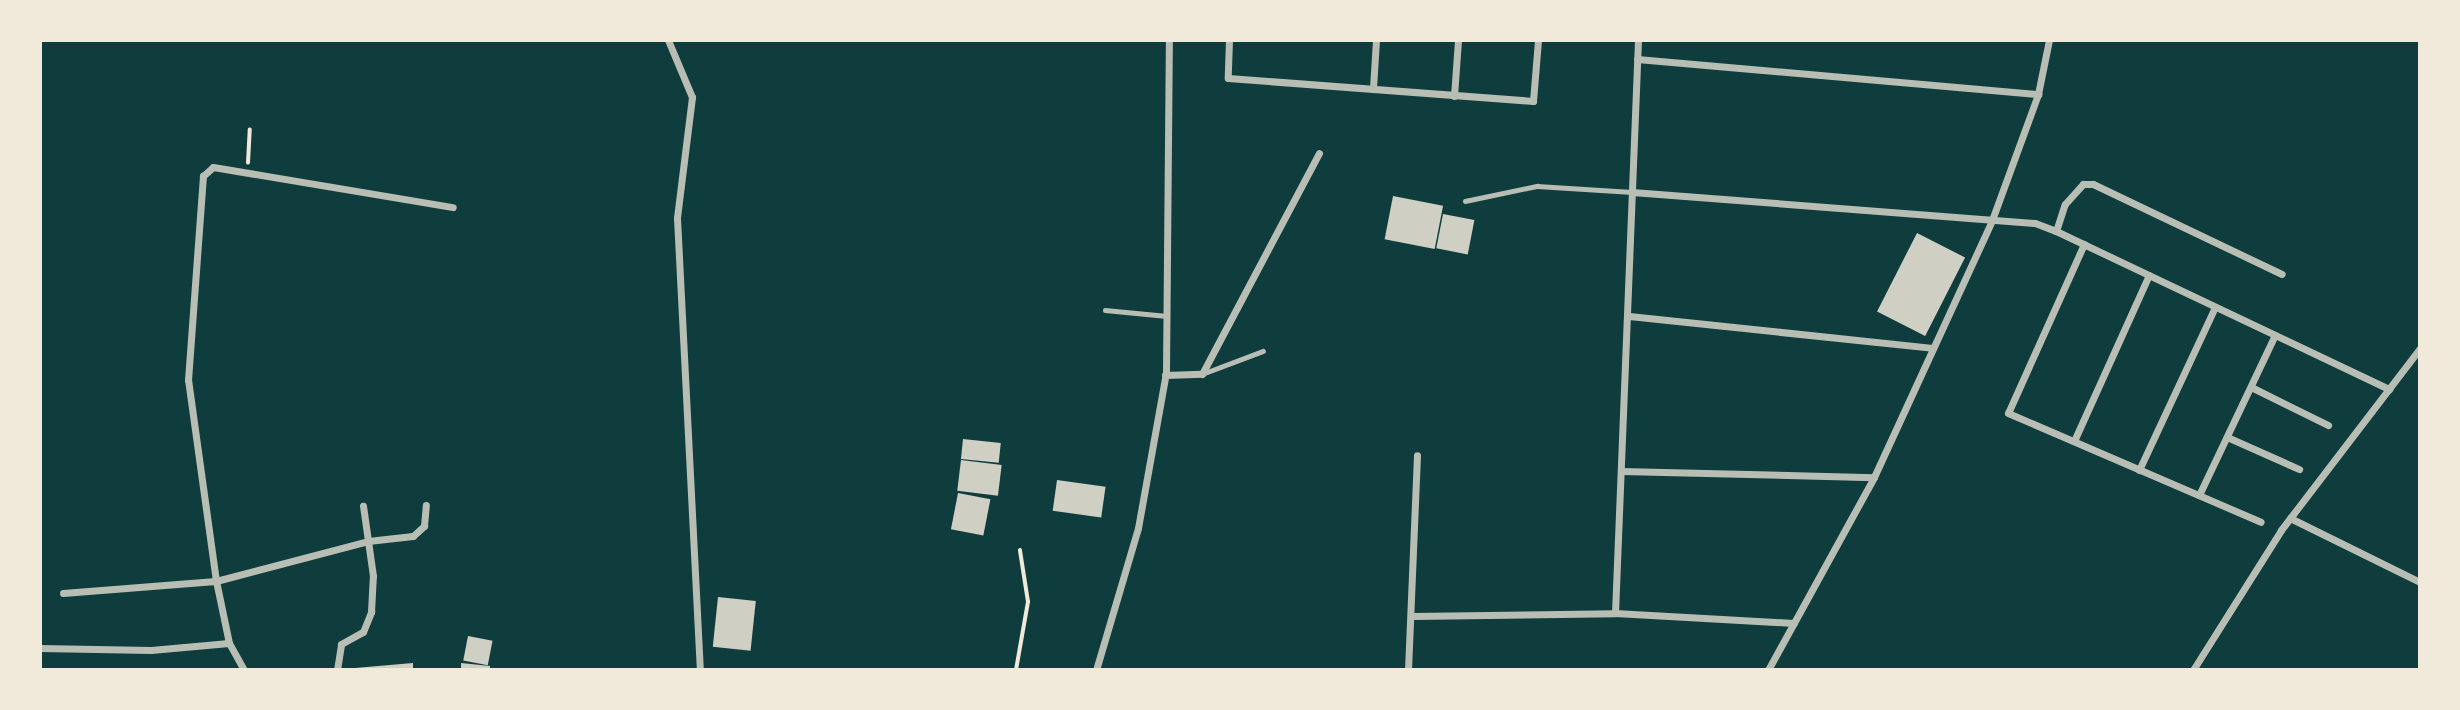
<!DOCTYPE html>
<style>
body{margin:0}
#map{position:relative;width:2460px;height:710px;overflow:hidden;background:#0f3d3e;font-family:"PT Sans Narrow",sans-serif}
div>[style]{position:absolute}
.building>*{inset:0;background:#cfcfc3;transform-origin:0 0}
.path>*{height:3.5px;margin:-1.75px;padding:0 1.75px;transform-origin:1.75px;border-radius:1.75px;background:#f1e9da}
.service>*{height:4.5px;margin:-2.25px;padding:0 2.25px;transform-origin:2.25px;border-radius:2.25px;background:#b8beb3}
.minor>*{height:7px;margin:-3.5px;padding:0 3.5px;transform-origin:3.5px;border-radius:3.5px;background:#b8beb3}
span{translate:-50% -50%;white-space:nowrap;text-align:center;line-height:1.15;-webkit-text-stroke:7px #f1e9da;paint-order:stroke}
.frame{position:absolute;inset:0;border:42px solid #f1e9da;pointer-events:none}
</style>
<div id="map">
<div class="building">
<i style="left:1393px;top:196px;width:51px;height:44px;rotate:11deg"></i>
<i style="left:1443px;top:214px;width:32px;height:35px;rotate:11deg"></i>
<i style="left:1917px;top:233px;width:54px;height:88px;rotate:27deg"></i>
<i style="left:963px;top:439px;width:38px;height:20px;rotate:6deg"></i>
<i style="left:961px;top:460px;width:41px;height:31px;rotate:7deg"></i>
<i style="left:1057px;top:480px;width:49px;height:31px;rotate:8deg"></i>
<i style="left:958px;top:493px;width:33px;height:37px;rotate:11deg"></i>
<i style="left:718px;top:597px;width:38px;height:50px;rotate:6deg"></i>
<i style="left:468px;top:636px;width:25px;height:25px;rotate:11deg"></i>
<i style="clip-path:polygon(413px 663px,413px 670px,355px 670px,355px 668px)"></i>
<i style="clip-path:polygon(461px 663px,490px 666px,490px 670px,461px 670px)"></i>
</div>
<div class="path">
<i style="left:248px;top:163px;width:33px;rotate:-87deg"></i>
<i style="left:1016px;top:670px;width:69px;rotate:-80deg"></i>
<i style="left:1028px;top:602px;width:52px;rotate:-98.9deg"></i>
</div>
<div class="service">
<i style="left:1465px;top:201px;width:74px;rotate:-11.8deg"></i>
<i style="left:1537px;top:186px;width:95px;rotate:3.6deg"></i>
<i style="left:1105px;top:310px;width:62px;rotate:5.5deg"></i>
<i style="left:1202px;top:374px;width:65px;rotate:-20.7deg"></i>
</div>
<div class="minor">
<i style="left:668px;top:40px;width:62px;rotate:67.2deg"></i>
<i style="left:692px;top:97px;width:122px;rotate:97.1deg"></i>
<i style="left:677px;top:218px;width:453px;rotate:87.1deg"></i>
<i style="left:1229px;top:40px;width:38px;rotate:92deg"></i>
<i style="left:1228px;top:78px;width:306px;rotate:4.3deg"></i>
<i style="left:1533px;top:101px;width:61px;rotate:-85.3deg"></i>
<i style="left:1637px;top:59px;width:403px;rotate:5deg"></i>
<i style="left:1373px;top:88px;width:48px;rotate:-86.4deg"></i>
<i style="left:1454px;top:96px;width:56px;rotate:-85.9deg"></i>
<i style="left:1632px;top:192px;width:404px;rotate:4.4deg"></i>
<i style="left:2035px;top:223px;width:22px;rotate:21deg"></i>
<i style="left:2056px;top:231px;width:28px;rotate:-72deg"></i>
<i style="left:2065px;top:204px;width:27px;rotate:-48deg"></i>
<i style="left:2083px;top:184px;width:10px"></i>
<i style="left:2093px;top:184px;width:209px;rotate:25.5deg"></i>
<i style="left:2056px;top:231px;width:369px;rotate:25.4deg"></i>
<i style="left:2084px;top:244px;width:185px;rotate:114.2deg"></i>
<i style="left:2008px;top:413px;width:275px;rotate:23.3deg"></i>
<i style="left:1629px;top:316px;width:305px;rotate:6deg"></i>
<i style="left:1165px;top:375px;width:37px;rotate:-2deg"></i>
<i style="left:1202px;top:374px;width:250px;rotate:-62.1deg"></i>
<i style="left:2251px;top:387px;width:86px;rotate:26.3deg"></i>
<i style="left:2227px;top:437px;width:79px;rotate:24deg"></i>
<i style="left:2074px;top:441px;width:182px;rotate:-65.7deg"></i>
<i style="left:2139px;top:470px;width:180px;rotate:-65deg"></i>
<i style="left:1621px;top:471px;width:253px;rotate:1.4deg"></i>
<i style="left:2199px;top:495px;width:177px;rotate:-64.6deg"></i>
<i style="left:2290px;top:518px;width:145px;rotate:26.2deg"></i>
<i style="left:63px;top:593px;width:153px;rotate:-4.5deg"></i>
<i style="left:216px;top:581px;width:157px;rotate:-14.7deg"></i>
<i style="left:368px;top:541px;width:45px;rotate:-6.3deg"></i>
<i style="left:413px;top:536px;width:15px;rotate:-42deg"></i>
<i style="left:424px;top:526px;width:21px;rotate:-85deg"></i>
<i style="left:1615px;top:613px;width:573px;rotate:-87.7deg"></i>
<i style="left:1412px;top:616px;width:203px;rotate:-0.8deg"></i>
<i style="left:1615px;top:613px;width:179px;rotate:3.2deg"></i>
<i style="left:40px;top:648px;width:111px;rotate:1deg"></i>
<i style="left:151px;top:650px;width:78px;rotate:-5.1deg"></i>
<i style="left:244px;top:670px;width:31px;rotate:-119deg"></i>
<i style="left:229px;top:643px;width:63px;rotate:-101.8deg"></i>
<i style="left:216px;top:581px;width:203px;rotate:-97.9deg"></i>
<i style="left:188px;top:380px;width:205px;rotate:-85.8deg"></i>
<i style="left:203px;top:176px;width:13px;rotate:-42deg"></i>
<i style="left:213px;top:167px;width:243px;rotate:9.5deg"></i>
<i style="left:337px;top:670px;width:26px;rotate:-81deg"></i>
<i style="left:341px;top:644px;width:25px;rotate:-29deg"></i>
<i style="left:363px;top:632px;width:22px;rotate:-68deg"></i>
<i style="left:371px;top:612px;width:36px;rotate:-87deg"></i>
<i style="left:373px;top:576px;width:71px;rotate:-98.1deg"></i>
<i style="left:1096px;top:670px;width:148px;rotate:-73.5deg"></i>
<i style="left:1138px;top:528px;width:158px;rotate:-79.8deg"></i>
<i style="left:1166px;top:372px;width:332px;rotate:-89.5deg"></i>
<i style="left:1408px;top:670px;width:215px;rotate:-87.6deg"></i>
<i style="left:1768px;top:670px;width:220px;rotate:-61.2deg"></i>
<i style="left:1874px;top:477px;width:283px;rotate:-65.3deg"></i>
<i style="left:1992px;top:220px;width:134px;rotate:-69.9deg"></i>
<i style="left:2038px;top:94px;width:55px;rotate:-78.5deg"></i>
<i style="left:2193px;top:670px;width:165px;rotate:-57.8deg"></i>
<i style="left:2281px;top:530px;width:229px;rotate:-52.6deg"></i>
</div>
<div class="frame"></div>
</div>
